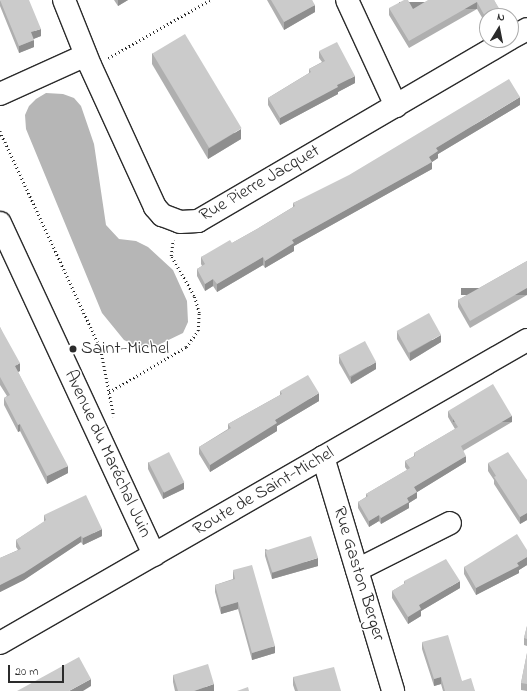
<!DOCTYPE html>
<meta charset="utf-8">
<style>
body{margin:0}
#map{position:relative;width:527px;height:691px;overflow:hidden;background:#fff;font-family:"Indie Flower",sans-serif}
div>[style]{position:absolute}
.water>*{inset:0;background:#b6b6b6}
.path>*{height:2.5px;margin-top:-1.25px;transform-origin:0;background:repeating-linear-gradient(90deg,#2b2b2b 0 1px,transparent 0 4px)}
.roads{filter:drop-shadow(1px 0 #2b2b2b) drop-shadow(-1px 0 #2b2b2b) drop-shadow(0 1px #2b2b2b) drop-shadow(0 -1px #2b2b2b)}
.minor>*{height:22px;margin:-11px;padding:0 11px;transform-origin:11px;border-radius:11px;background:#fff}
.wall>*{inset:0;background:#afafaf}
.shaded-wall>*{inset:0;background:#8e8e8e;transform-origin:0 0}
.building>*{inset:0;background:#cbcbcb;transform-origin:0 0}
.dots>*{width:11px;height:11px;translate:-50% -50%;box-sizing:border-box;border:2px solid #fff;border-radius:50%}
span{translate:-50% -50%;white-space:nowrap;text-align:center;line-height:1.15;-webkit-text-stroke:3px #fff;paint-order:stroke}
.street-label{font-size:18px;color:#2b2b2b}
.poi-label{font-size:18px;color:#2b2b2b}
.left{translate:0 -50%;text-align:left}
.north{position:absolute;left:479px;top:8px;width:40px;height:40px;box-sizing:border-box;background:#fff;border:1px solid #aaa;border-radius:50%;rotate:10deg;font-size:11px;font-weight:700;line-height:16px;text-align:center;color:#2b2b2b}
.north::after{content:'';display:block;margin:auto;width:14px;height:18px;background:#2b2b2b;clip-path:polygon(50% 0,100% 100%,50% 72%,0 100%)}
.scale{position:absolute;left:8px;top:665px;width:56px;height:18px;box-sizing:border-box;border:2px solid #2b2b2b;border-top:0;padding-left:5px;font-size:12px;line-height:14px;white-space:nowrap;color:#2b2b2b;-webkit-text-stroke:3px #fff;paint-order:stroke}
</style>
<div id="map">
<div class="water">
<i style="clip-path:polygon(46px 93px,63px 94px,74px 98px,81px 106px,94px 144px,106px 225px,119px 239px,136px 241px,148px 247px,173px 270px,187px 301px,188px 322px,183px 333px,154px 347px,137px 346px,124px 340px,102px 313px,26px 129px,25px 115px,29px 106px,36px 99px)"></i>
</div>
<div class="path">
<i style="left:108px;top:58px;width:117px;rotate:-29.6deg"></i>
<i style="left:0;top:131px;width:241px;rotate:65.2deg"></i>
<i style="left:101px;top:350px;width:68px;rotate:79deg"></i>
<i style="left:109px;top:392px;width:89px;rotate:-30.3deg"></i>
<i style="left:186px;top:347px;width:20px;rotate:-53deg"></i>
<i style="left:198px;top:331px;width:18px;rotate:-87deg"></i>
<i style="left:199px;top:313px;width:18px;rotate:-106deg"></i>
<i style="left:194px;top:296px;width:46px;rotate:-119.9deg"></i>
<i style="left:171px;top:256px;width:16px;rotate:-83deg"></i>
</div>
<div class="roads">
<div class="minor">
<i style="left:64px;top:0;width:70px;rotate:68.2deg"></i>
<i style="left:90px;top:65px;width:156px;rotate:65.4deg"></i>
<i style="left:155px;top:207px;width:11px;rotate:49deg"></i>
<i style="left:162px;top:215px;width:19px;rotate:21deg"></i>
<i style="left:180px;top:222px;width:18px;rotate:-3deg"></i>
<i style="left:198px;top:221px;width:359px;rotate:-30.3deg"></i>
<i style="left:347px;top:0;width:117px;rotate:65.2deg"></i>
<i style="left:511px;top:38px;width:18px;rotate:-29deg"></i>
<i style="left:0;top:94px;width:94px;rotate:-24.4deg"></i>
<i style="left:0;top:223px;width:366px;rotate:65.1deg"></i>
<i style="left:323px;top:457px;width:244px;rotate:73.3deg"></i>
<i style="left:357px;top:570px;width:104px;rotate:-26.8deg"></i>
<i style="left:0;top:643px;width:608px;rotate:-29.9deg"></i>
</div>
</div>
<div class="wall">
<i style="clip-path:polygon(0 0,41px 36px,33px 39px,34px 47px,19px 53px,0 6px)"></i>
<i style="clip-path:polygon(114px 0,128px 0,118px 6px)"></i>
<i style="clip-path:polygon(267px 0,312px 0,315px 12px,284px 30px)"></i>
<i style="clip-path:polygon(494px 0,502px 16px,487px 16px,487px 26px,477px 9px,409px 48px,389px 15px,389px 8px,413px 9px)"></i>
<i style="clip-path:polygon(319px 51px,355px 83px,338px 92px,338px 94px,280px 125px,268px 105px,268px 98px,309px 73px,309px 69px,322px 62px,319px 58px)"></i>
<i style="clip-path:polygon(152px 53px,241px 139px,208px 159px,152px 64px)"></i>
<i style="clip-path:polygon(520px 105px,438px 154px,438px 158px,432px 162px,432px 169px,294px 246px,294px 251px,265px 268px,263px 265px,217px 292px,213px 286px,205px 291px,197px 276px,197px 269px,202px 266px,201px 264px,201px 257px,232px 243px,257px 229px,293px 207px,293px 203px)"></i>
<i style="clip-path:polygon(527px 261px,527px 295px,470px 328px,458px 307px,458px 300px)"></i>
<i style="clip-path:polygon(0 327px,20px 371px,18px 372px,68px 473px,47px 484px,20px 431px,18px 432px,4px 405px,4px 398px,7px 396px,0 385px)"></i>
<i style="clip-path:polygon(397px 331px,441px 342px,410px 361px,397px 339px)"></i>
<i style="clip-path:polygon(339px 356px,376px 369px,351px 384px,339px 363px)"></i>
<i style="clip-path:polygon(280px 391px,319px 401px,277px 426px,277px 431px,210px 472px,199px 454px,199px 447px,228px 429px,228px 424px,280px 395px)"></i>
<i style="clip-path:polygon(448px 411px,512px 422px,463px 451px,466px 462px,417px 492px,417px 498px,409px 503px,409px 508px,381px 524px,379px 521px,369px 527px,358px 508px,358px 502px,366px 497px,366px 494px,407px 470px,405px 467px,405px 461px,414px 456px,414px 453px,455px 429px,448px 417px)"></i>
<i style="clip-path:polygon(148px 462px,184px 489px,163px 499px,148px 469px)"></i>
<i style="clip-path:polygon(488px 463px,527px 480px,527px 520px,520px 524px,494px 484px,494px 480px,488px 471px)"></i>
<i style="clip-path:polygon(44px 515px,102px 536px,83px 545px,81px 542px,24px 580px,0 592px,0 558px,18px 550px,16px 547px,16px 540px,44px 522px)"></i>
<i style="clip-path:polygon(265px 549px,318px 566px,272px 579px,265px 556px)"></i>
<i style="clip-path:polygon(527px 550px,527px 565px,519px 570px,519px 573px,476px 595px,464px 574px,464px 567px)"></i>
<i style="clip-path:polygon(233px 570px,275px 653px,252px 660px,238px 609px,221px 614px,215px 592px,215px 585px,233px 579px)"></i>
<i style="clip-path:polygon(404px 581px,460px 588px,421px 611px,421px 616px,408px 624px,392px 598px,392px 591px,404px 584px)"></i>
<i style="clip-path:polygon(527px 626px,527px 646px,524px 645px,524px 638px)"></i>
<i style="clip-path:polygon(422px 642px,462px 681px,475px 691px,443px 691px,441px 684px,434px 686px,422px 649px)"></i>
<i style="clip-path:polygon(527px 653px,527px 691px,521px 690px,521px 683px)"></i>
<i style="clip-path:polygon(173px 675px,214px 691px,175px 691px,173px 682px)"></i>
<i style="clip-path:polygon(293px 677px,341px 691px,295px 691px,293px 685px)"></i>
</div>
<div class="shaded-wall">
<i style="clip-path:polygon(118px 0,128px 0,118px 6px)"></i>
<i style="left:477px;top:2px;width:7px;height:78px;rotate:90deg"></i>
<i style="clip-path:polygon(315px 5px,315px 12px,284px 30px,284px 22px)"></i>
<i style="clip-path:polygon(502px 13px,502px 16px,497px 16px)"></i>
<i style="clip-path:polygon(41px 29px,41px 36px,31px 40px,31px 32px)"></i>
<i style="clip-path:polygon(34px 40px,34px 47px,19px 53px,19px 46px)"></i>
<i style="clip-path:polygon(355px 76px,355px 83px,338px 92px,338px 94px,280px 125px,280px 118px,337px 85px)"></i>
<i style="clip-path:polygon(520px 97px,520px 105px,438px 154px,438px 158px,429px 164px,429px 157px,436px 148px)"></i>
<i style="clip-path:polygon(241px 129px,241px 139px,208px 159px,208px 149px)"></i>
<i style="clip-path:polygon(432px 162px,432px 169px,294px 246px,294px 251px,265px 268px,265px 261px,292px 240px)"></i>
<i style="clip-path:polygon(263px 257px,263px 265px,217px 292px,217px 284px)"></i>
<i style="clip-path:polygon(213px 279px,213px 286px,205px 291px,205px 284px)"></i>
<i style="left:527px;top:288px;width:7px;height:66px;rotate:90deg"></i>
<i style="clip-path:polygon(441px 335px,441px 342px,410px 361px,410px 353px)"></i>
<i style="clip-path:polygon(376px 362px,376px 369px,351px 384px,351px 377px)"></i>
<i style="clip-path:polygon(20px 363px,20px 371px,15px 373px,15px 366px)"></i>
<i style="clip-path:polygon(319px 393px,319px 401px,277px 426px,277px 431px,210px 472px,210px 465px,275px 420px)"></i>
<i style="left:512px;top:416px;width:6px;height:59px;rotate:90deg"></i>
<i style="clip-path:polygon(20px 424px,20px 431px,18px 432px,18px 425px)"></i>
<i style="clip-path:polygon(466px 456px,466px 462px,414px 494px,414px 487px)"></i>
<i style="clip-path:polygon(68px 466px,68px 473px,47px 484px,47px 476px)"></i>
<i style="clip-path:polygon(184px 482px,184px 489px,163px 499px,163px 492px)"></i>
<i style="clip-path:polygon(417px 492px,417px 498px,409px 503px,409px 508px,381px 524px,381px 518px,407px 498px)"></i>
<i style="clip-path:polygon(527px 513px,527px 520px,520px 524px,520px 517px)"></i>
<i style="clip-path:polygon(379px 515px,379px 521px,369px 527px,369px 521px)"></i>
<i style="clip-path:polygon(102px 529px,102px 536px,83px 545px,83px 538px)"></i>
<i style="clip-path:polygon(81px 536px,81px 542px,24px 580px,0 592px,0 585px)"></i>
<i style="clip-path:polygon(527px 557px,527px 565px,519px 570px,519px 573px,476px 595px,476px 588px)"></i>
<i style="clip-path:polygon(318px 558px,318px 566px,272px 579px,272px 572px)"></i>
<i style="clip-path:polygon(460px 581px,460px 588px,421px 611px,421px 616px,408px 624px,408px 617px,419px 605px)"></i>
<i style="clip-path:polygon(238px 602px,238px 609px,221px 614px,221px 607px)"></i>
<i style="clip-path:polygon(275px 646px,275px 653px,252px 660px,252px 653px)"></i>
<i style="clip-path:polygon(441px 677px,441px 684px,434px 686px,434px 679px)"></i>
<i style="clip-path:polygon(91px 679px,91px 686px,83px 691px,69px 691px)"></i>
<i style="clip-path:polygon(214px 684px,214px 691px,194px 691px)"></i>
</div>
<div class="building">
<i style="clip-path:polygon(0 0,29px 0,41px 29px,31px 32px,34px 40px,19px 46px)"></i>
<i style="clip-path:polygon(271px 0,312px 0,315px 5px,284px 22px)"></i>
<i style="clip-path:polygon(404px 0,408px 0,413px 9px,428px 0,494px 0,502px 13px,497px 16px,487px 16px,487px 20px,477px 2px,409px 41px,389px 8px)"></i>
<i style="left:185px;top:34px;width:110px;height:38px;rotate:59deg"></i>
<i style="clip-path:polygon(337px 42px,355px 76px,337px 85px,338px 87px,280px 118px,268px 98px,311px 72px,309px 69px,325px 61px,319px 51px)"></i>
<i style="clip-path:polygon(509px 79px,520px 97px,436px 148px,438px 151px,429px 157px,432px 162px,292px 240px,294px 243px,265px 261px,263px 257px,217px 284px,213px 279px,205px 284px,197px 269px,205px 264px,201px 257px,230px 240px,232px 243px,257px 229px,295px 206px,293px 203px,349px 175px)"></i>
<i style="clip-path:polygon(527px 261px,527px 288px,470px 321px,458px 300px)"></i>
<i style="left:429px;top:313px;width:25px;height:37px;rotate:61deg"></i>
<i style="clip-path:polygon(0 327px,20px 363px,15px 366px,68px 466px,47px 476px,20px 424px,18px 425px,4px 398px,10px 395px,0 377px)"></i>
<i style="left:365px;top:341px;width:24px;height:30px;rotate:62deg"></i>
<i style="clip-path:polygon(308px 375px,319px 393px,275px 420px,277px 423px,210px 465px,199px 447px,231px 428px,228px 424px,282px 394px,280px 391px)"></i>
<i style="clip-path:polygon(493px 384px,512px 416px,461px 446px,466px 456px,414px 487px,417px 492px,407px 498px,409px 502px,381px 518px,379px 515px,369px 521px,358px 502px,368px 496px,366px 494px,410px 468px,405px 461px,415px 456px,414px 453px,458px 427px,448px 411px)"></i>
<i style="left:169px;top:452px;width:34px;height:23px;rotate:63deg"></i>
<i style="clip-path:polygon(508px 452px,527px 480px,527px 513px,520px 517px,494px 477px,496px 476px,488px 463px)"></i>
<i style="clip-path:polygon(86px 495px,102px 529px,83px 538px,81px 536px,24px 573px,0 585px,0 558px,21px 549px,16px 540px,46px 520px,44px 515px)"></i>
<i style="clip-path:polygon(517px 534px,527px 550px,527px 557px,517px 563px,519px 566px,476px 588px,464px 567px)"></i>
<i style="left:311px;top:536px;width:23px;height:48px;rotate:72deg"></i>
<i style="clip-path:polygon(446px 559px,460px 581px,419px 605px,421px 609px,408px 617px,392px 591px,405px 583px,404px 581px)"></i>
<i style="clip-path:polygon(252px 565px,275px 646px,252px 653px,238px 602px,221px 607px,215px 585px,235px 579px,233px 570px)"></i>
<i style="clip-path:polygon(527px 626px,527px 639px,524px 638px)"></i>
<i style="clip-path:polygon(448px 635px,462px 681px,471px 678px,475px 691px,445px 691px,441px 677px,434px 679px,422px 642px)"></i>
<i style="clip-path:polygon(527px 653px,527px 684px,521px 683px)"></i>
<i style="clip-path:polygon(79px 657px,91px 679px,69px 691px,17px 691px)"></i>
<i style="clip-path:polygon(208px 664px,214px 684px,194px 691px,178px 691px,173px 675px)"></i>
<i style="clip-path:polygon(334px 667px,341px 691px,298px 691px,293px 677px)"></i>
<i style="clip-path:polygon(248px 687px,249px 691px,237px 691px)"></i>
</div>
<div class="dots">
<i style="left:73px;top:349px;background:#2b2b2b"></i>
</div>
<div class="street-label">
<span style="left:260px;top:184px;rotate:-30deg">Rue Pierre Jacquet</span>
<span style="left:107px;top:454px;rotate:65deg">Avenue du Maréchal Juin</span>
<span style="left:264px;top:492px;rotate:-30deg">Route de Saint-Michel</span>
<span style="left:358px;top:574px;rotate:73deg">Rue Gaston Berger</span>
</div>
<div class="poi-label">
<span class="left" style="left:81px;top:349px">Saint-Michel</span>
</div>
<div class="north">N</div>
<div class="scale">20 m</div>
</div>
